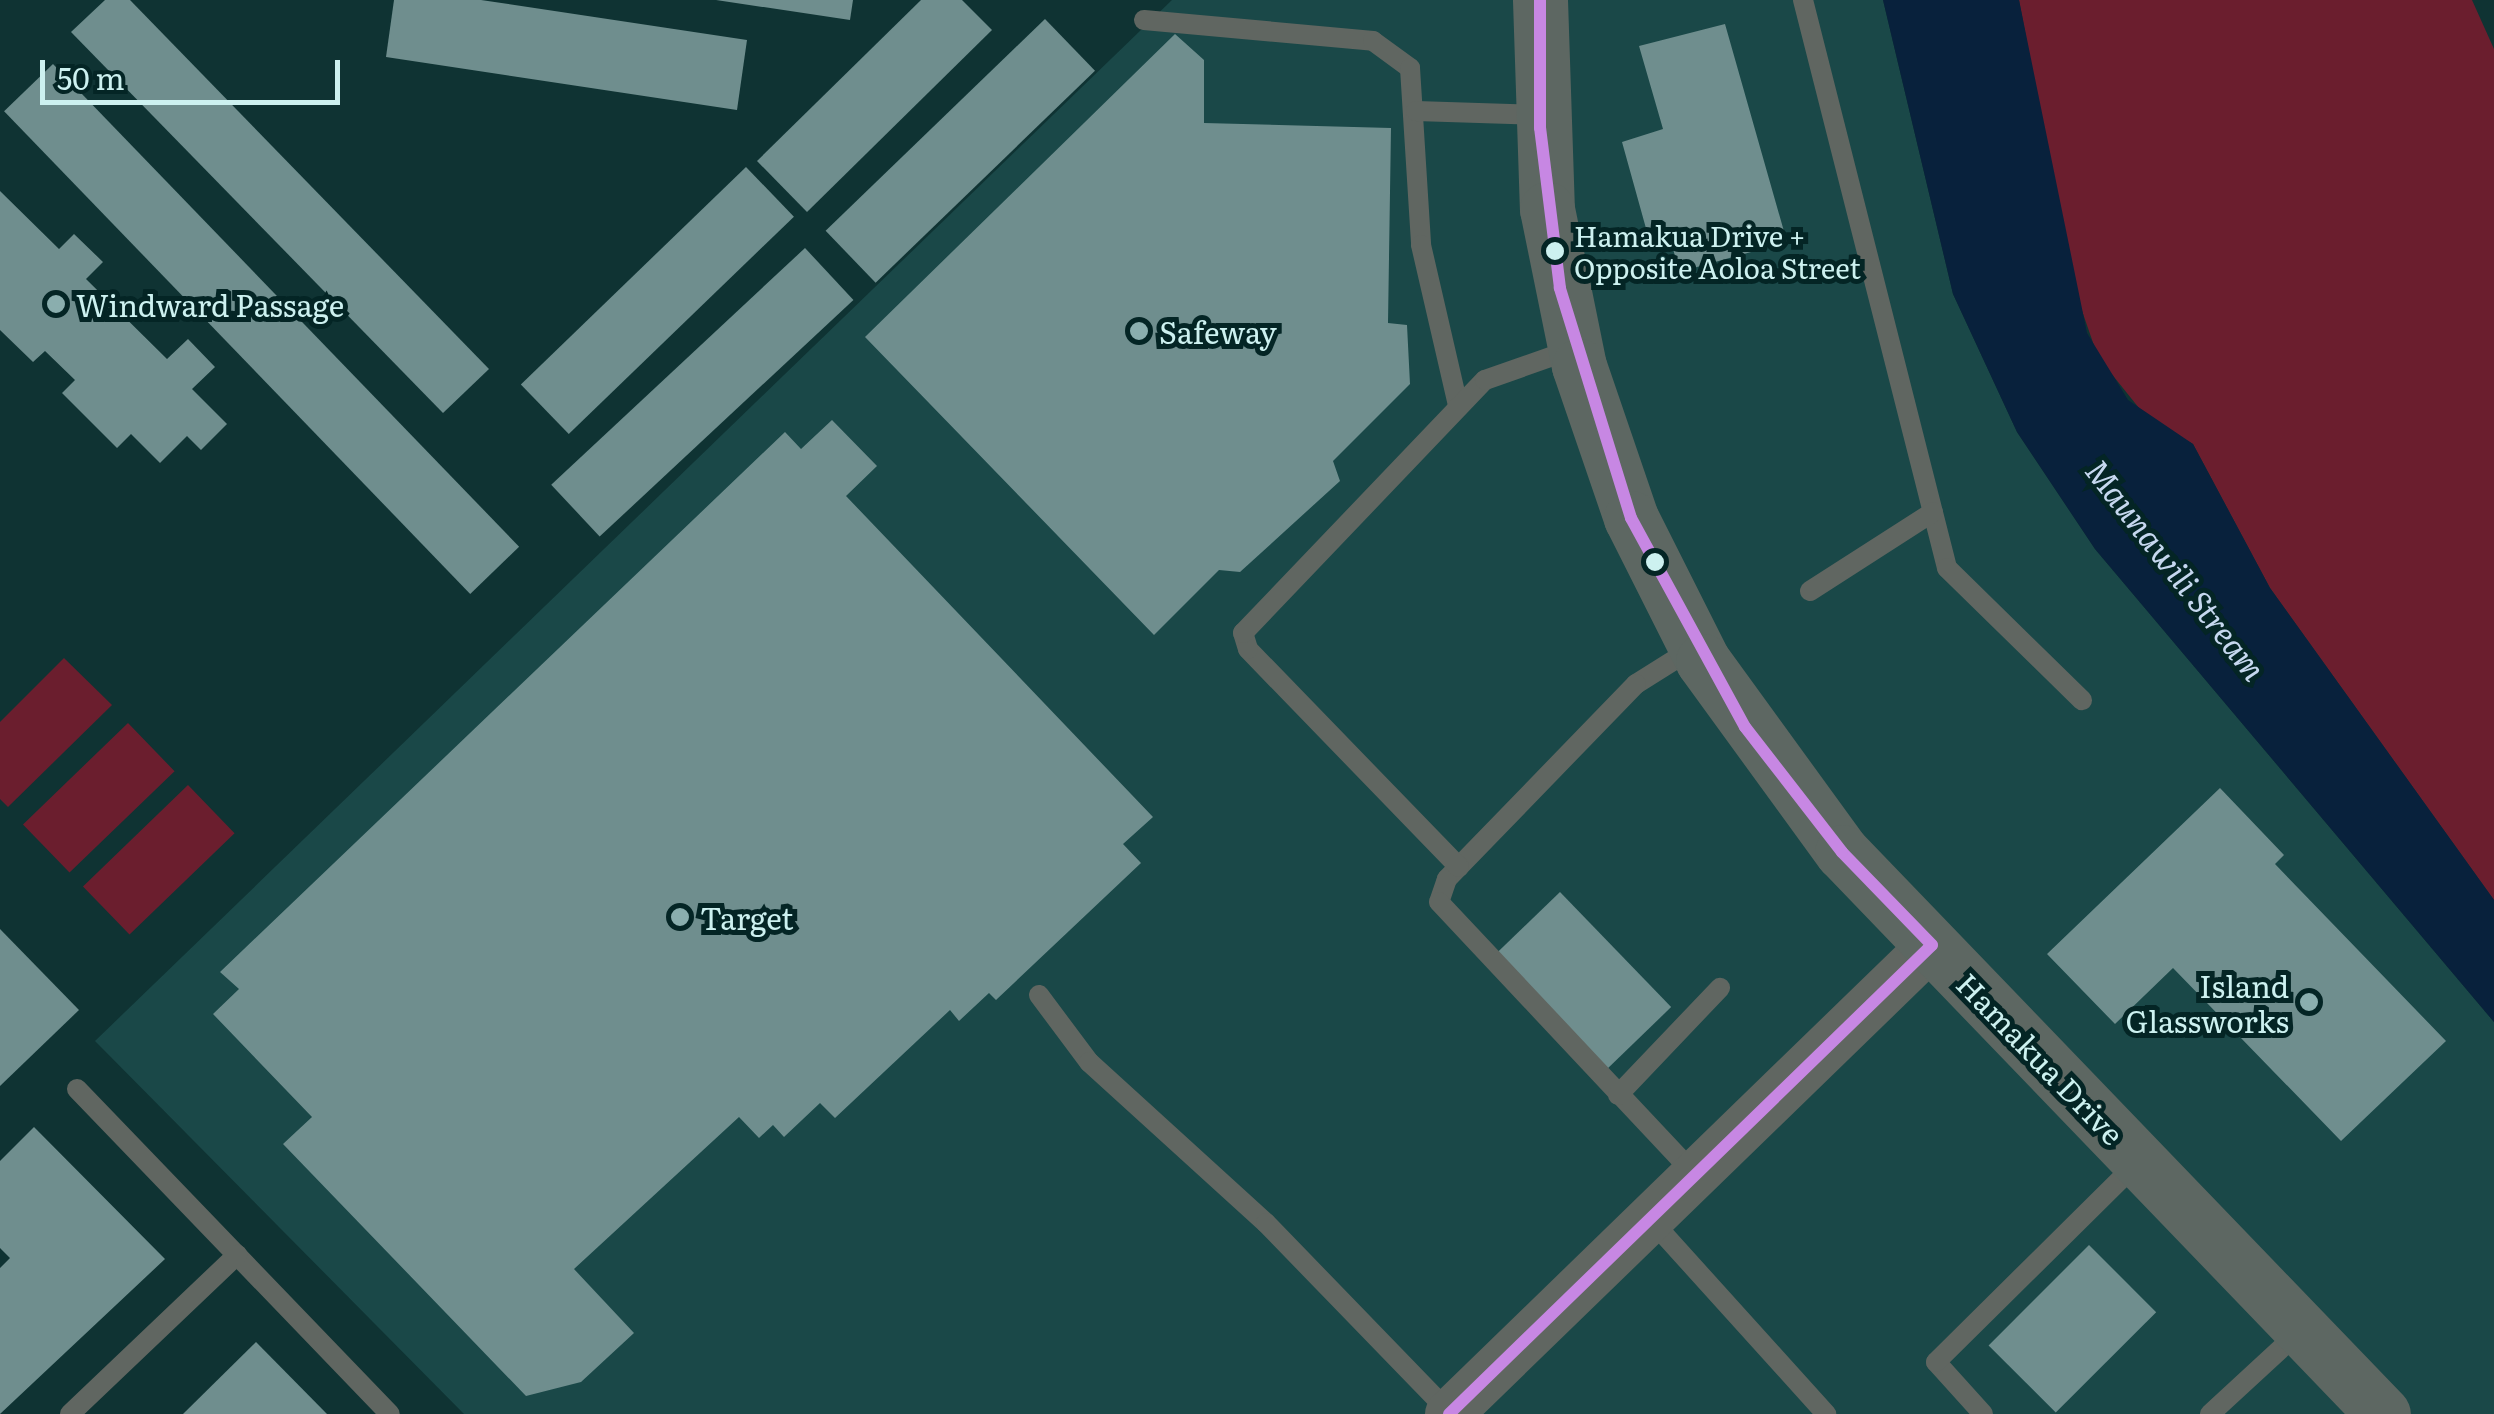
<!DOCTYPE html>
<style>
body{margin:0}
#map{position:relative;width:2494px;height:1414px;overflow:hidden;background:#0f3333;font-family:Literata,serif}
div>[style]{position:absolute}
.built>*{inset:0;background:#1a4848}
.green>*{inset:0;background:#6b1e2e;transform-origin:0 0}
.water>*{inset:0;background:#08213c}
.building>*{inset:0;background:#6f8e8e;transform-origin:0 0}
.service>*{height:20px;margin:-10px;padding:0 10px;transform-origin:10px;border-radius:10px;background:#606661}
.tertiary>*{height:48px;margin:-24px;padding:0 24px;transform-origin:24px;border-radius:24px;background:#606661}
.secondary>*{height:55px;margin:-27.5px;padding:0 27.5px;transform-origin:27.5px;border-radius:27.5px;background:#5d6762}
.bus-1>*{height:12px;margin:-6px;padding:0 6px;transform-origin:6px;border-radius:6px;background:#c787e3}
.dots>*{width:28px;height:28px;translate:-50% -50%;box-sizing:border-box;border:5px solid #042525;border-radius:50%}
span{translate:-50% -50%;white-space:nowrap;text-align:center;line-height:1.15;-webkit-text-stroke:10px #042525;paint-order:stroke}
.bus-label{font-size:28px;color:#cdf1f0}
.left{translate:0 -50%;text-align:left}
.poi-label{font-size:30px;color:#cdf1f0}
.right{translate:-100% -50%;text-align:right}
.street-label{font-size:30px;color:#cdf1f0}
.water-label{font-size:32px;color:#c6d8ef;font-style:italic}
.scale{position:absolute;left:40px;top:60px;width:300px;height:45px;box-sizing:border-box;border:5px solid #cdf1f0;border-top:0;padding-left:12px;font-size:30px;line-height:35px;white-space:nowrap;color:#cdf1f0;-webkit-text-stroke:8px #042525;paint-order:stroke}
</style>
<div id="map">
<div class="built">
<i style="clip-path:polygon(1172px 0,1883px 0,1953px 294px,2017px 432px,2095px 549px,2494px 1022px,2494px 1414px,464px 1414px,95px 1041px)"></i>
</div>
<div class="green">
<i style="clip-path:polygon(2019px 0,2472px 0,2494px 49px,2494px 900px,2270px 588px,2193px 444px,2147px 418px,2098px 357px,2072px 282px)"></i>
<i style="clip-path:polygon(64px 658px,112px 705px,8px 807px,0 799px,0 722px)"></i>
<i style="left:128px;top:723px;width:67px;height:146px;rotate:46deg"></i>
<i style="left:188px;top:785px;width:67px;height:146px;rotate:46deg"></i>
</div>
<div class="water">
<i style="clip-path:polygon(1883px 0,2019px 0,2087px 333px,2128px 400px,2193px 444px,2270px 588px,2494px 900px,2494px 1022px,2095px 549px,2017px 432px,1953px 294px)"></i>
</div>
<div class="building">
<i style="clip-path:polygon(105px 0,130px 0,489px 369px,443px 413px,71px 32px)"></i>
<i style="clip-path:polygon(394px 0,481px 0,747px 40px,737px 110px,386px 57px)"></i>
<i style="clip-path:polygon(716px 0,853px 0,850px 20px)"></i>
<i style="clip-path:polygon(921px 0,962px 0,992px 30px,807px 212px,757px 161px)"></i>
<i style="left:1045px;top:19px;width:72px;height:305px;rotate:46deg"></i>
<i style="clip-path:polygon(1725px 24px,1787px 242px,1679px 272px,1668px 229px,1647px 232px,1622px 142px,1663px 129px,1639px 46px)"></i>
<i style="clip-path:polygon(1175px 34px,1204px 60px,1204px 123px,1391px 128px,1388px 323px,1407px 325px,1410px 384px,1333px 461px,1340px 481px,1240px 572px,1219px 570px,1154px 635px,865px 337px)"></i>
<i style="left:53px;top:64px;width:671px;height:68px;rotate:46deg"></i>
<i style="left:746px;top:167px;width:69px;height:313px;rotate:46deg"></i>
<i style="clip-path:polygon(0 191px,59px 249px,74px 234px,103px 262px,86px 279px,167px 359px,188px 339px,215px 367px,192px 389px,227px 424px,201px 450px,187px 436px,160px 463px,131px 434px,117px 448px,62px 393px,75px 380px,45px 351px,33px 362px,0 330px)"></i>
<i style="left:805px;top:248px;width:71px;height:347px;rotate:47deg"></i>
<i style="clip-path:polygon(832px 420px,877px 466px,846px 496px,1153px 817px,1123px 844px,1141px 863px,996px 1000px,989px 993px,959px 1021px,950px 1010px,835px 1118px,820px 1103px,784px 1137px,773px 1125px,759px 1138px,739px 1117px,574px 1269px,634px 1333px,581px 1382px,526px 1396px,283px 1144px,312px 1117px,213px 1014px,239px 989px,220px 972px,785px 432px,801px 449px)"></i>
<i style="clip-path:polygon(2220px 788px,2284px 855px,2275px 864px,2446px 1041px,2341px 1141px,2173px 968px,2115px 1024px,2047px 954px)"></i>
<i style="left:1560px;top:892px;width:160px;height:93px;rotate:46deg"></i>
<i style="clip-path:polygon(0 929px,79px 1010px,0 1086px)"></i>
<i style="clip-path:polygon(34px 1127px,165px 1259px,0 1414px,0 1268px,10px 1258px,0 1248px,0 1161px)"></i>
<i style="left:2089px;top:1245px;width:95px;height:142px;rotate:45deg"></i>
<i style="clip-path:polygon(256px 1342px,327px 1414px,183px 1414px)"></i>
</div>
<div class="service">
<i style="left:1803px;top:0;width:586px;rotate:75.77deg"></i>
<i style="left:1947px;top:568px;width:189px;rotate:44.4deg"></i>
<i style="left:1144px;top:20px;width:230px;rotate:5.2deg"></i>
<i style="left:1373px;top:41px;width:46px;rotate:36.1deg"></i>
<i style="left:1410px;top:68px;width:177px;rotate:86.4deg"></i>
<i style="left:1421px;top:245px;width:164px;rotate:77deg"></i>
<i style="left:1416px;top:111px;width:124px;rotate:1.8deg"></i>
<i style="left:1810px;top:591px;width:146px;rotate:-32.7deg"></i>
<i style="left:1695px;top:647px;width:70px;rotate:147.9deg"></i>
<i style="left:1636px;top:684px;width:272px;rotate:134.1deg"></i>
<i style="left:1447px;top:879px;width:24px;rotate:109deg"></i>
<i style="left:1439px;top:902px;width:374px;rotate:46.8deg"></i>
<i style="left:1459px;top:867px;width:303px;rotate:-134.1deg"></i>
<i style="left:1248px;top:649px;width:17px;rotate:-107deg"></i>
<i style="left:1243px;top:633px;width:350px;rotate:-46.3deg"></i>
<i style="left:1485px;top:380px;width:93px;rotate:-19.4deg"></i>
<i style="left:1039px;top:995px;width:84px;rotate:53.3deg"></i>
<i style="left:1089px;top:1062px;width:239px;rotate:42.3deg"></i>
<i style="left:1266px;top:1223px;width:264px;rotate:45.9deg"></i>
<i style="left:77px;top:1089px;width:451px;rotate:46.1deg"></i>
<i style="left:1618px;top:1095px;width:148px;rotate:-46.4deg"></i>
<i style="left:1650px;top:1219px;width:263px;rotate:47.9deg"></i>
<i style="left:70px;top:1414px;width:231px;rotate:-43.6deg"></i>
<i style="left:1983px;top:1414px;width:70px;rotate:-132.1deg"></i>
<i style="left:1936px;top:1362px;width:283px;rotate:-44.7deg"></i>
<i style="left:2210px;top:1414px;width:122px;rotate:-42.7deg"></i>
</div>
<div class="tertiary">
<i style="left:1449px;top:1414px;width:673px;rotate:-44.16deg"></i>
</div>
<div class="secondary">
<i style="left:1540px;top:0;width:209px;rotate:88.1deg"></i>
<i style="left:1547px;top:209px;width:160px;rotate:78.5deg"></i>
<i style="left:1579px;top:366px;width:161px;rotate:71.1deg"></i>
<i style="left:1631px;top:518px;width:160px;rotate:63.3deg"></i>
<i style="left:1703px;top:661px;width:236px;rotate:54deg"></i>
<i style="left:1842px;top:852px;width:780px;rotate:46.09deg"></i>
</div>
<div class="bus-1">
<i style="left:1449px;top:1414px;width:673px;rotate:-44.16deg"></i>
<i style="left:1932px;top:945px;width:129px;rotate:-134.1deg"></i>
<i style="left:1842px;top:852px;width:158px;rotate:-127.8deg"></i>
<i style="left:1745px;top:727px;width:238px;rotate:-118.6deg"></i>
<i style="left:1631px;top:518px;width:241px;rotate:-107.2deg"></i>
<i style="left:1560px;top:288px;width:161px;rotate:-97.1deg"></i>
<i style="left:1540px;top:128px;width:128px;rotate:-90deg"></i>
</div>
<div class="dots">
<i style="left:1555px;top:251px;background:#cdf1f0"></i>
<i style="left:56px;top:304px;background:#8aaeae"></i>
<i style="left:1139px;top:331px;background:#8aaeae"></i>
<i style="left:1655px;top:562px;background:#cdf1f0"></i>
<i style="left:680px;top:917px;background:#8aaeae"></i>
<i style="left:2309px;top:1002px;background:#8aaeae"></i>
</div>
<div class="bus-label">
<span class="left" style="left:1574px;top:251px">Hamakua Drive +<br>Opposite Aoloa Street</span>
</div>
<div class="poi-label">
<span class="left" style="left:76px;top:304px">Windward Passage</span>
<span class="left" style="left:1159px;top:331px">Safeway</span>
<span class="left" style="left:700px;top:917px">Target</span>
<span class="right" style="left:2289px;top:1002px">Island<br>Glassworks</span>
</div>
<div class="street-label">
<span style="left:2041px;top:1058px;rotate:46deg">Hamakua Drive</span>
</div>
<div class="water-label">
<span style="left:2177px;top:569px;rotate:52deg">Maunawili Stream</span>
</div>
<div class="scale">50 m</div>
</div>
